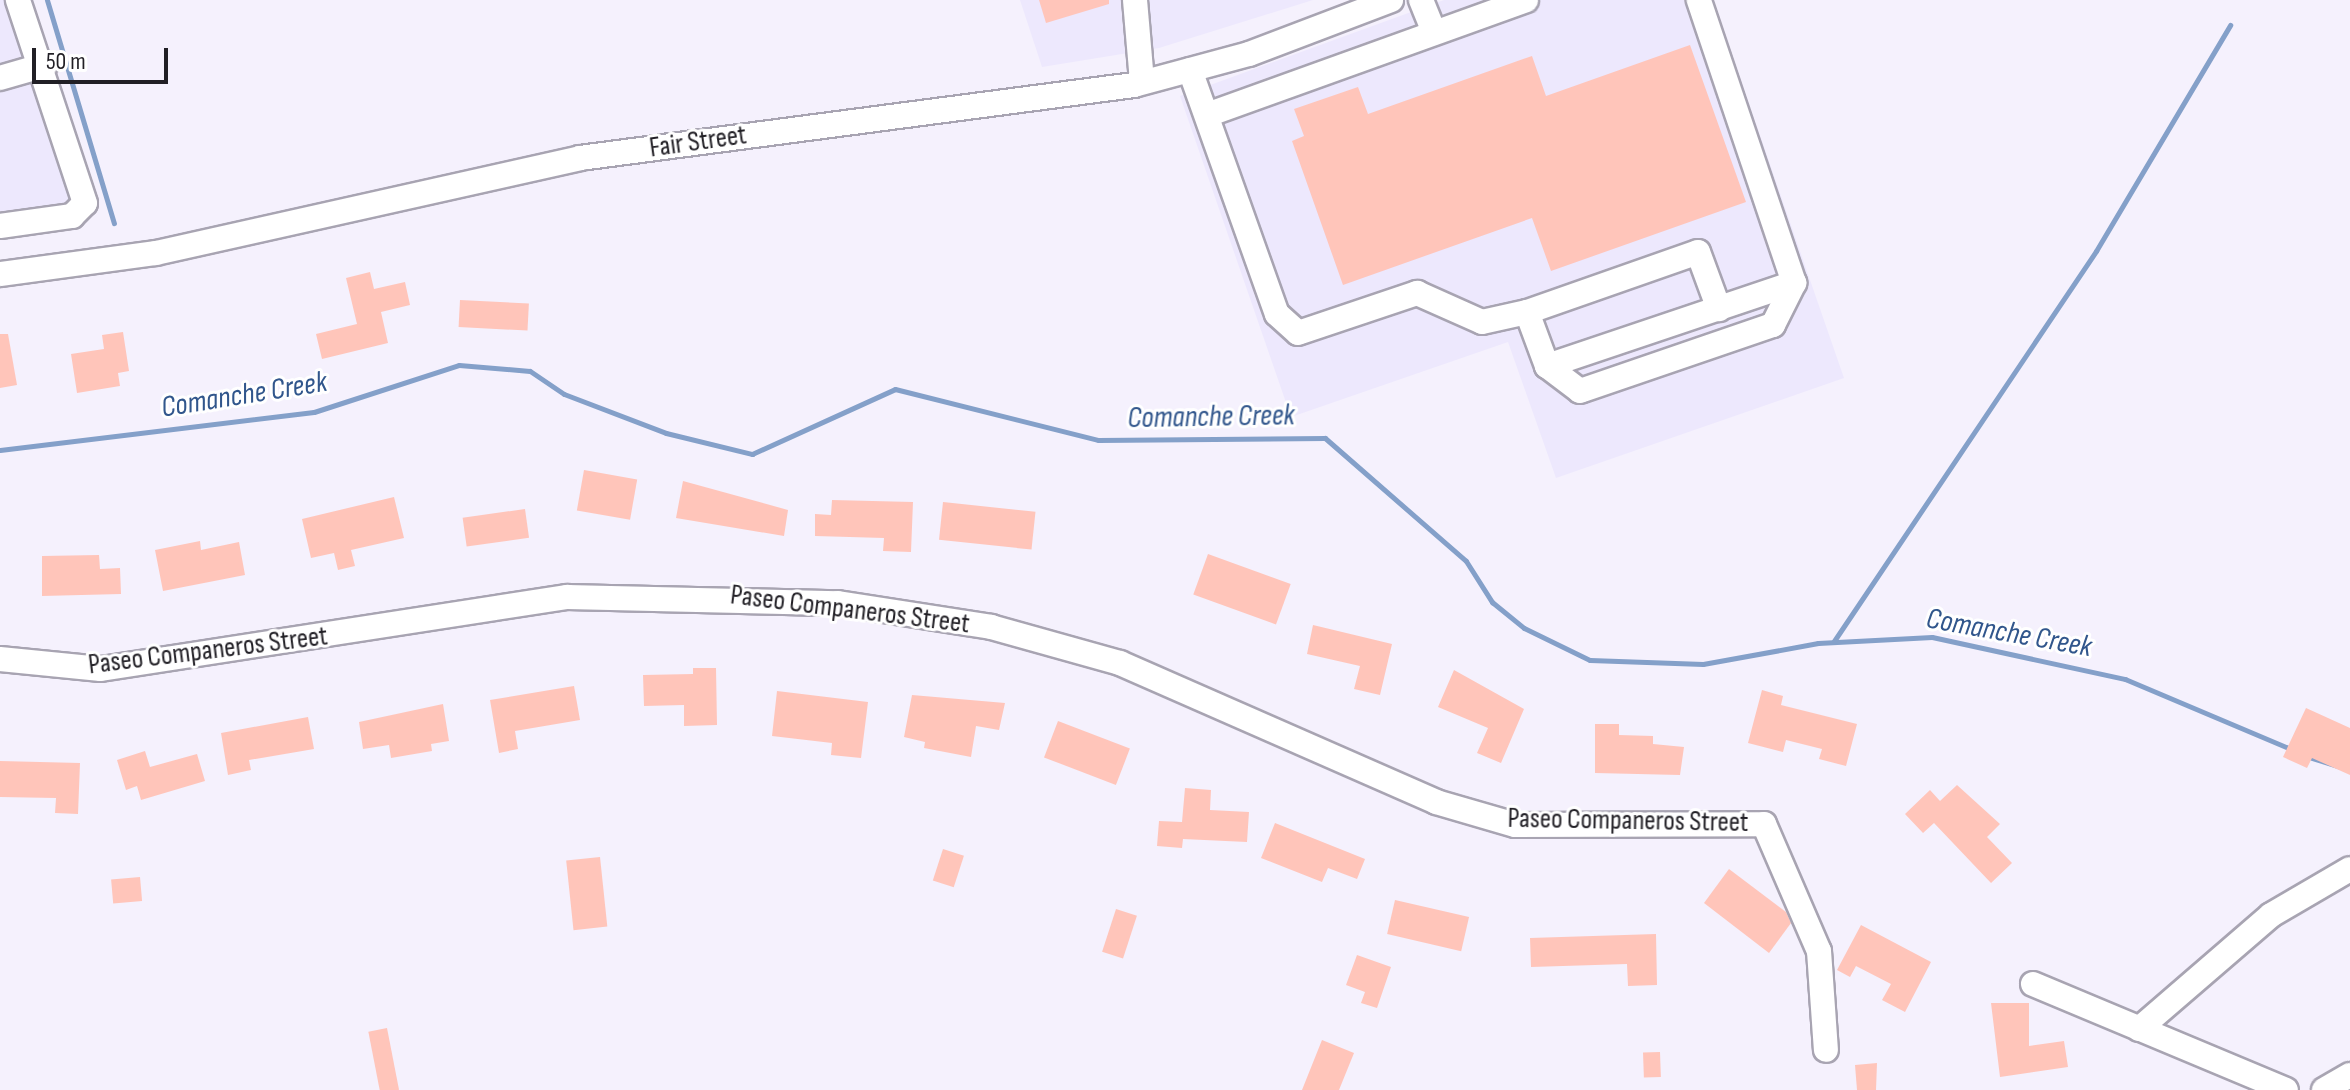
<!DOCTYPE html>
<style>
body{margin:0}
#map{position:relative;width:2350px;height:1090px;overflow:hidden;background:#f5f1fd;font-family:"Sofia Sans Condensed",sans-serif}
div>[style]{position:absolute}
.built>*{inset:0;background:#ede8fd}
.stream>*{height:5px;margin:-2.5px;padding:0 2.5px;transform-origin:2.5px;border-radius:2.5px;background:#84a0c9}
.building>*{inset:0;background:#ffc5ba;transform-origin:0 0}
.roads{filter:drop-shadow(2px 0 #a8a4b2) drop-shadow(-2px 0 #a8a4b2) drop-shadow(0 2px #a8a4b2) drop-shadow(0 -2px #a8a4b2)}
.minor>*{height:24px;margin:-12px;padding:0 12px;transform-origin:12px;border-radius:12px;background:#fff}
span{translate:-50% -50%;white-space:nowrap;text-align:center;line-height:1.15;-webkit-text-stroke:6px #fff;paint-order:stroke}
.street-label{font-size:28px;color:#211f25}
.water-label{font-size:30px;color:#31568c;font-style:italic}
.scale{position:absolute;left:32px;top:48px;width:136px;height:36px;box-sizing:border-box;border:4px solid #211f25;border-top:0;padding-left:10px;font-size:24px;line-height:28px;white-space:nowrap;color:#211f25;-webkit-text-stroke:6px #fff;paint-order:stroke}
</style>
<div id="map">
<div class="built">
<i style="clip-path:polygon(0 0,25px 0,94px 210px,72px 229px,0 238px)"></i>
<i style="clip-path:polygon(1020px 0,1313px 0,1159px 48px,1042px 67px)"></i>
<i style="clip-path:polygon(1444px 0,1713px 0,1844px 378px,1556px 478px,1508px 342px,1291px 417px,1180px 96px)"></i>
</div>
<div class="stream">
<i style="left:47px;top:0;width:233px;rotate:73.3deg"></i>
<i style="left:0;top:450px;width:316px;rotate:-6.9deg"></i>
<i style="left:314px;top:412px;width:152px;rotate:-18deg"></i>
<i style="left:459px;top:365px;width:71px;rotate:4.8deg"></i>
<i style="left:530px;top:371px;width:41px;rotate:34.1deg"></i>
<i style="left:564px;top:394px;width:109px;rotate:20.9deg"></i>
<i style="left:666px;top:433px;width:89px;rotate:13.7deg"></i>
<i style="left:752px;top:454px;width:157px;rotate:-24.4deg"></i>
<i style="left:895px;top:389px;width:209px;rotate:14.1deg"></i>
<i style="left:1098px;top:440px;width:227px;rotate:-0.5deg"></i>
<i style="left:1325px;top:438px;width:187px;rotate:41.1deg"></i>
<i style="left:1466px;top:561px;width:49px;rotate:57.6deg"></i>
<i style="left:1492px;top:602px;width:41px;rotate:39.1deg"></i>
<i style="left:1524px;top:628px;width:73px;rotate:25.9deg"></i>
<i style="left:1590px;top:660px;width:113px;rotate:2deg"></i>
<i style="left:1703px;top:664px;width:117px;rotate:-10.3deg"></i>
<i style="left:1818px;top:643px;width:114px;rotate:-3deg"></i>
<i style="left:1932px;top:637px;width:198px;rotate:12.3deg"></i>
<i style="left:2125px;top:679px;width:182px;rotate:22.9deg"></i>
<i style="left:1834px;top:641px;width:470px;rotate:-56.1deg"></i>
<i style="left:2096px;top:251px;width:263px;rotate:-59.3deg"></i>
<i style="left:2306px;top:756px;width:46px;rotate:17.7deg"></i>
</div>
<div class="building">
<i style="clip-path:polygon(1039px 0,1109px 0,1109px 4px,1046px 23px)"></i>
<i style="clip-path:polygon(1690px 45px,1746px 202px,1551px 271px,1532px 218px,1343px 285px,1292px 141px,1304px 136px,1294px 109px,1358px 87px,1368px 114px,1532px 56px,1546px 96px)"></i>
<i style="clip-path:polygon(370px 272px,374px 289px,405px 282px,410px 305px,381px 312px,388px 343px,322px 359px,316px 334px,357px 324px,346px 278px)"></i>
<i style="left:460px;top:300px;width:69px;height:27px;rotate:3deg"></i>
<i style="clip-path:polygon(123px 332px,129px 371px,118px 373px,120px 386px,77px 393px,71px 354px,104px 349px,102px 335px)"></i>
<i style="clip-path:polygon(0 334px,8px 334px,17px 385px,0 388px)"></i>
<i style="left:584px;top:470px;width:54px;height:41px;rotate:10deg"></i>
<i style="clip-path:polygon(683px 481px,788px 510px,784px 536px,676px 518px)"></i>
<i style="clip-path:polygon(394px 497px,404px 538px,351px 550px,355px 566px,338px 570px,334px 553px,311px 558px,302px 519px)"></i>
<i style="clip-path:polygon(832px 500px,913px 502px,911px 552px,883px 551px,884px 538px,815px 536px,815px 514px,831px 515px)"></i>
<i style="left:943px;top:502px;width:93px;height:38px;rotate:6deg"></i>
<i style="left:525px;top:509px;width:29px;height:63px;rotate:82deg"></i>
<i style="clip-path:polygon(200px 541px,201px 550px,239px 542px,245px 575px,163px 591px,155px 550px)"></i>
<i style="left:1208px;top:554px;width:88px;height:43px;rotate:20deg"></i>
<i style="clip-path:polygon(99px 555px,100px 569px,120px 568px,121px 594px,42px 596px,42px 556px)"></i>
<i style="clip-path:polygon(1313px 625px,1392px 644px,1380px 695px,1354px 689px,1360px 666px,1307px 654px)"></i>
<i style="clip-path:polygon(693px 668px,716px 668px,717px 725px,684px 726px,684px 705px,644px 706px,643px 675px,693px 674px)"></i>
<i style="clip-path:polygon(1454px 670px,1524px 709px,1501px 763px,1477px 753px,1488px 728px,1438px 707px)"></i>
<i style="clip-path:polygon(574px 686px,580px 720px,515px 731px,518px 749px,499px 753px,490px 700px)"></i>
<i style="clip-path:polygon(1762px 690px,1783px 696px,1781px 705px,1857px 724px,1846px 766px,1819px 759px,1822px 749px,1786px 740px,1783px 752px,1748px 743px)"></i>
<i style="clip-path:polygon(777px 691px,868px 702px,861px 758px,831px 755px,832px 743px,772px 736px)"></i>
<i style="clip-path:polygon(912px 695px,1005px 703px,999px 730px,976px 726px,971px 757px,924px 748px,925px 742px,904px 737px)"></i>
<i style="clip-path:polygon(443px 704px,449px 741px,431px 744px,432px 751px,391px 758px,389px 745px,363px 749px,359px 722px)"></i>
<i style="clip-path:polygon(2306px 708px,2350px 728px,2350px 775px,2312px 758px,2307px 768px,2283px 757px)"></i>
<i style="clip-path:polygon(308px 717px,314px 749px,249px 760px,251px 770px,228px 775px,221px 733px)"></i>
<i style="left:1058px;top:721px;width:77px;height:39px;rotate:21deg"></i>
<i style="clip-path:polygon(1595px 724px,1619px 724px,1619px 735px,1653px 736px,1653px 744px,1684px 747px,1680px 775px,1595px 773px)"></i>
<i style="clip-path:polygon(145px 751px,150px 767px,197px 754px,205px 781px,141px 800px,137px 786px,126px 790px,117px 760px)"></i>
<i style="clip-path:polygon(0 761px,80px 763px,78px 814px,55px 813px,56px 798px,0 797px)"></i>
<i style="clip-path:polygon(1957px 785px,2000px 824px,1987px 837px,2012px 863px,1991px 883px,1934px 823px,1923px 833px,1905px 814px,1930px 790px,1940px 801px)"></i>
<i style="clip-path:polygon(1185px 788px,1211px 790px,1210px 810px,1249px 812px,1247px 842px,1183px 839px,1182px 848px,1157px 846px,1159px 821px,1182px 822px)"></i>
<i style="clip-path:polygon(1275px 823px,1365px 859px,1357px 879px,1328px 868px,1322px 882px,1261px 858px)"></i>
<i style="left:943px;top:849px;width:22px;height:33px;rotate:18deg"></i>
<i style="left:600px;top:857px;width:70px;height:34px;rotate:84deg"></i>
<i style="clip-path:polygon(1729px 869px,1786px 912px,1791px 923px,1769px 953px,1704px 903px)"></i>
<i style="left:140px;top:877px;width:24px;height:29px;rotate:85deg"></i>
<i style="left:1395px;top:900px;width:76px;height:35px;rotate:13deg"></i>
<i style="left:1116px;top:909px;width:22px;height:45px;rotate:18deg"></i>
<i style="clip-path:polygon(1861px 925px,1931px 962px,1905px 1012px,1882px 1000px,1891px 984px,1856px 966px,1850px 977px,1837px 970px)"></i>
<i style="clip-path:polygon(1656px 934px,1657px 985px,1628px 986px,1627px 964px,1531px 967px,1530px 938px)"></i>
<i style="clip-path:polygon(1357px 955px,1391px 967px,1377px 1008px,1361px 1003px,1365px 992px,1346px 985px)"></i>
<i style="clip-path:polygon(1991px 1003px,2029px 1003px,2029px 1046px,2064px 1041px,2068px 1067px,2000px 1077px)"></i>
<i style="left:387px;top:1028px;width:63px;height:19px;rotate:79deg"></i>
<i style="clip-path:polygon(1322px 1040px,1354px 1053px,1339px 1090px,1302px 1090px)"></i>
<i style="left:1660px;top:1052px;width:25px;height:17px;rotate:88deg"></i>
<i style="clip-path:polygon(1877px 1063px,1876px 1090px,1857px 1090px,1855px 1065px)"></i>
</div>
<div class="roads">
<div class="minor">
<i style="left:1135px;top:0;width:82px;rotate:85.1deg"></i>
<i style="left:1421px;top:0;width:35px;rotate:68deg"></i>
<i style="left:1190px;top:70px;width:259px;rotate:70.4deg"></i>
<i style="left:1277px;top:314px;width:28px;rotate:42deg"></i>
<i style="left:1298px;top:333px;width:126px;rotate:-18.6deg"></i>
<i style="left:1417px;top:293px;width:71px;rotate:24deg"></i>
<i style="left:1482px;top:322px;width:46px;rotate:-12.5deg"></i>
<i style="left:1527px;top:312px;width:58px;rotate:69.7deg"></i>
<i style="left:1547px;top:366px;width:261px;rotate:-18.6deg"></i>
<i style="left:1794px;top:283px;width:299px;rotate:-108.6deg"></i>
<i style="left:0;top:78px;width:47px;rotate:-16.1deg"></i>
<i style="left:1207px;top:115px;width:339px;rotate:-19.8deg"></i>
<i style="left:0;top:226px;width:73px;rotate:-7.9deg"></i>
<i style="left:72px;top:216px;width:18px;rotate:-45deg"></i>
<i style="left:85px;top:203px;width:214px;rotate:-108.3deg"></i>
<i style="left:0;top:274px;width:157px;rotate:-7.7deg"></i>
<i style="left:156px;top:253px;width:435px;rotate:-12.6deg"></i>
<i style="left:580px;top:158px;width:559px;rotate:-7.51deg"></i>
<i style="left:1134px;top:85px;width:119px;rotate:-15.1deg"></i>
<i style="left:1249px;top:54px;width:152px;rotate:-20.8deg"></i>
<i style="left:1527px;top:312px;width:181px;rotate:-19.3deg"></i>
<i style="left:1698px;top:252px;width:61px;rotate:69.8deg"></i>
<i style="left:1547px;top:366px;width:41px;rotate:37.1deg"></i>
<i style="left:1580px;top:391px;width:204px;rotate:-18.9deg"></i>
<i style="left:1773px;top:325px;width:47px;rotate:-63.4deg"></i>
<i style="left:0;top:659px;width:101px;rotate:5.7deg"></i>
<i style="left:101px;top:669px;width:472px;rotate:-8.8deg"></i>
<i style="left:567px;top:597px;width:271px;rotate:1.3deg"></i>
<i style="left:838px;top:603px;width:155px;rotate:8.9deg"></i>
<i style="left:991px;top:627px;width:134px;rotate:15.6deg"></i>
<i style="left:1120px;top:663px;width:345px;rotate:23.7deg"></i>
<i style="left:1436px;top:802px;width:82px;rotate:16.2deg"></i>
<i style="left:1515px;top:825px;width:249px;rotate:-0.2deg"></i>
<i style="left:1764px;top:824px;width:138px;rotate:66.6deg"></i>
<i style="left:1819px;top:951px;width:99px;rotate:86deg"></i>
<i style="left:2033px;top:984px;width:274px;rotate:22.7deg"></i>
<i style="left:2139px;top:1029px;width:174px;rotate:-40.8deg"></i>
<i style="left:2271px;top:915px;width:91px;rotate:-30.2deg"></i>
<i style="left:2324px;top:1090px;width:30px;rotate:-30deg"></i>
</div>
</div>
<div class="street-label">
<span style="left:698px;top:142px;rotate:-8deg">Fair Street</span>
<span style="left:850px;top:610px;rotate:7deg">Paseo Companeros Street</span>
<span style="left:208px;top:651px;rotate:-7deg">Paseo Companeros Street</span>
<span style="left:1628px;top:821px;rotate:1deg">Paseo Companeros Street</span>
</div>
<div class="water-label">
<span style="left:244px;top:395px;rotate:-9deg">Comanche Creek</span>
<span style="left:1211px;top:417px;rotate:-1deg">Comanche Creek</span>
<span style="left:2009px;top:633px;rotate:10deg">Comanche Creek</span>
</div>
<div class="scale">50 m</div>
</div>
